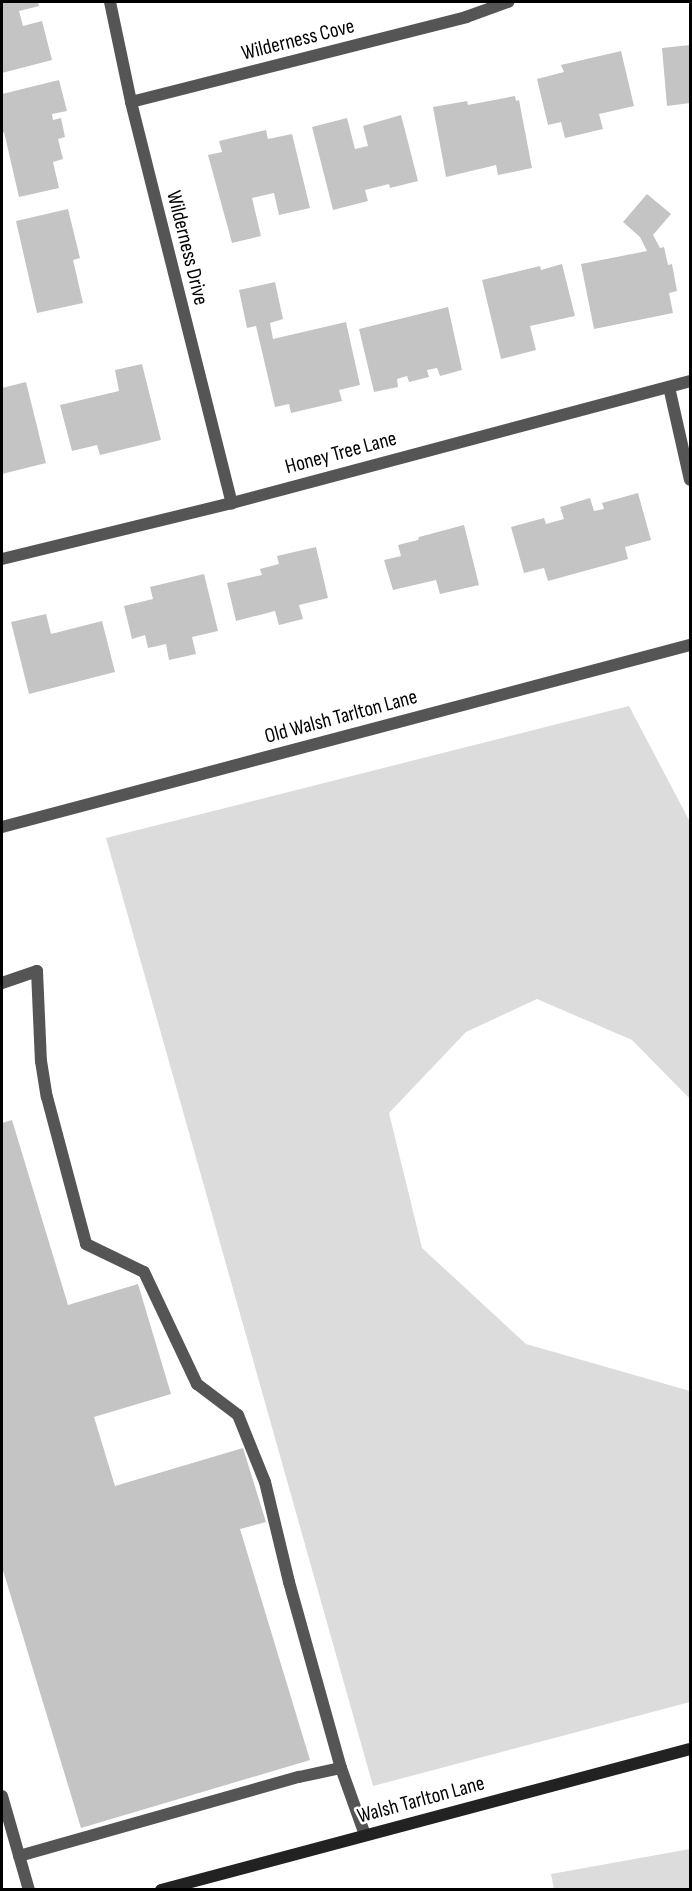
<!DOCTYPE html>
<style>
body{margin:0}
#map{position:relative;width:692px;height:1891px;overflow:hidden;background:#fff;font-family:"Sofia Sans Condensed",sans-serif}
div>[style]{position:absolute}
.green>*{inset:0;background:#dcdcdc}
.building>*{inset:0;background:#c4c4c4}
.lane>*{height:12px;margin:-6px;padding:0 6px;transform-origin:6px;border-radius:6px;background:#555}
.street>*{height:12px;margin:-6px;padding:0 6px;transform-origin:6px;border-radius:6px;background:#555}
.secondary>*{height:12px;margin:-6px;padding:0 6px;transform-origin:6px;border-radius:6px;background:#222}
span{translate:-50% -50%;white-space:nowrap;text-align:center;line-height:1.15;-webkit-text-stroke:5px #fff;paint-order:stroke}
.street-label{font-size:21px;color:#000}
.frame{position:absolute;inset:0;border:3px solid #000;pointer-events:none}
</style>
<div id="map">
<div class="green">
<i style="clip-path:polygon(629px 706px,690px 822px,690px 1099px,632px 1040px,537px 999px,466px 1032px,389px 1113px,422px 1248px,526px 1344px,690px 1391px,690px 1702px,373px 1786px,106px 838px)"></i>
<i style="clip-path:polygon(690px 1849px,690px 1889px,554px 1889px,551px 1874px)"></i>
</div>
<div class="building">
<i style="clip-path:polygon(2px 2px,38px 2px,39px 6px,19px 11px,23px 26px,42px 21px,52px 60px,2px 73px)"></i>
<i style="clip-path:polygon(690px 45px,690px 103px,667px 106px,662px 48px)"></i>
<i style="clip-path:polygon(621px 51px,634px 106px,599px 114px,603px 129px,565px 138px,561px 122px,548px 125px,537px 79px,564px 72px,561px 65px)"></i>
<i style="clip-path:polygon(59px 80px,67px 111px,52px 114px,53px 120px,61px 118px,65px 137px,58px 139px,63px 159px,53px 162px,59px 188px,19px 197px,4px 132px,2px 133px,2px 94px)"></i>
<i style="clip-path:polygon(515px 96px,516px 101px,519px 100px,532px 168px,498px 175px,496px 165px,446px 177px,433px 107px,467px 101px,468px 105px)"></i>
<i style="clip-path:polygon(401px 115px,418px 181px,390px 188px,389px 184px,365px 190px,368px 201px,333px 210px,312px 127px,347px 118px,355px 149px,368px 146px,363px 126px)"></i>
<i style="clip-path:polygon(266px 130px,268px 139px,292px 134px,310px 208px,279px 215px,274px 193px,252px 198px,261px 236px,232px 243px,208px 155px,222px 152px,219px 141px)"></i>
<i style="clip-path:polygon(647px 194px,671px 214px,653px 235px,660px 248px,664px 247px,668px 265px,672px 264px,677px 291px,669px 293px,673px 313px,594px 329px,581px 264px,647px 251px,640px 237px,623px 222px)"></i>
<i style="clip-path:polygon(68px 209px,80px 258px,73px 260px,83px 303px,37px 313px,16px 221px)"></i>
<i style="clip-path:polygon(562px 264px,575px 316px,530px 326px,536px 350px,501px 359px,482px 280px,540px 266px,541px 270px)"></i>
<i style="clip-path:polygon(275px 282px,283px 319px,270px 323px,273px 339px,346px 322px,360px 385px,339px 390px,342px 401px,291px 413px,289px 404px,275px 407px,256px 326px,247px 328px,239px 290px)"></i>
<i style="clip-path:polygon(448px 307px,462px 370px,440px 376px,437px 368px,427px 370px,429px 377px,409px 382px,407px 376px,397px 379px,398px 387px,374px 392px,359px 329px)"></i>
<i style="clip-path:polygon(142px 364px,161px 440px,100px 455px,97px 445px,72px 451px,60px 405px,119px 391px,115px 370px)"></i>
<i style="clip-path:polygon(26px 382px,46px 463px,2px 474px,2px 388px)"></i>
<i style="clip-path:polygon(638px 493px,651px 540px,625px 547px,628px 559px,548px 581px,544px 568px,524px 573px,511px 527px,544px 518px,546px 524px,564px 519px,560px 507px,590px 498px,594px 511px,604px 509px,602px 503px)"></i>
<i style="clip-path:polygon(464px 525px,479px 585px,440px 594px,436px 580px,393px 590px,384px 560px,401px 556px,398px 545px,418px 540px,419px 537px)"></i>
<i style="clip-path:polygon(316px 547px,328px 598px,299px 605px,303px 619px,279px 625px,275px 611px,236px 621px,227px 583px,262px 575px,260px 569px,279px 564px,277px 556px)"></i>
<i style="clip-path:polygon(204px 574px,218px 631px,192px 637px,196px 654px,169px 660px,166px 644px,148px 648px,145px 635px,132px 639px,124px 606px,153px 599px,150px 587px)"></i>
<i style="clip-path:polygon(46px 614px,51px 634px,102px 621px,115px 672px,29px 694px,11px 622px)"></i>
<i style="clip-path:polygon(12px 1120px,68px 1305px,138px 1284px,171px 1394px,94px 1417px,115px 1486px,243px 1448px,266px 1522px,240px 1529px,310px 1760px,81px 1828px,2px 1567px,2px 1123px)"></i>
</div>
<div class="lane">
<i style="left:2px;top:983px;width:37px;rotate:-19deg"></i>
<i style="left:37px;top:971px;width:90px;rotate:87.5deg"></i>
<i style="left:41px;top:1061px;width:36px;rotate:81deg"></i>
<i style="left:47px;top:1097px;width:152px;rotate:75.1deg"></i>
<i style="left:86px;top:1244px;width:64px;rotate:25.8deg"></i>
<i style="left:144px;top:1272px;width:124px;rotate:64.7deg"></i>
<i style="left:197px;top:1384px;width:51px;rotate:37.1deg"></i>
<i style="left:238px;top:1415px;width:72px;rotate:68.1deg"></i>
<i style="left:265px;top:1482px;width:103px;rotate:76.5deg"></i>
<i style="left:289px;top:1582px;width:193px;rotate:74.4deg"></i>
<i style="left:341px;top:1768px;width:71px;rotate:70.3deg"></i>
<i style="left:2px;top:1796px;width:98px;rotate:74deg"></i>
<i style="left:19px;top:1856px;width:291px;rotate:-15.8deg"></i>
<i style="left:299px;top:1777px;width:43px;rotate:-12.1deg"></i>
</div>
<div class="street">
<i style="left:110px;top:2px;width:102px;rotate:78.1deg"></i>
<i style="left:131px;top:102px;width:414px;rotate:75.9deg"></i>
<i style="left:131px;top:102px;width:346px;rotate:-14.2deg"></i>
<i style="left:466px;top:17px;width:45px;rotate:-19.7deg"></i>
<i style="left:669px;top:387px;width:95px;rotate:77.3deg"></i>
<i style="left:2px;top:559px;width:237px;rotate:-13.7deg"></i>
<i style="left:232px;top:503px;width:474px;rotate:-14.9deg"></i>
<i style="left:2px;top:827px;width:712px;rotate:-14.82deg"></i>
</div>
<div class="secondary">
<i style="left:161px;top:1890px;width:547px;rotate:-14.92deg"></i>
</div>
<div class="street-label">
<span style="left:298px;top:40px;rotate:-14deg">Wilderness Cove</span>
<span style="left:187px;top:248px;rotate:76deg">Wilderness Drive</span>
<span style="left:341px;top:453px;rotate:-15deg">Honey Tree Lane</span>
<span style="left:341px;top:717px;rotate:-15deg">Old Walsh Tarlton Lane</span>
<span style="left:421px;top:1800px;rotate:-15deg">Walsh Tarlton Lane</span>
</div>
<div class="frame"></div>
</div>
